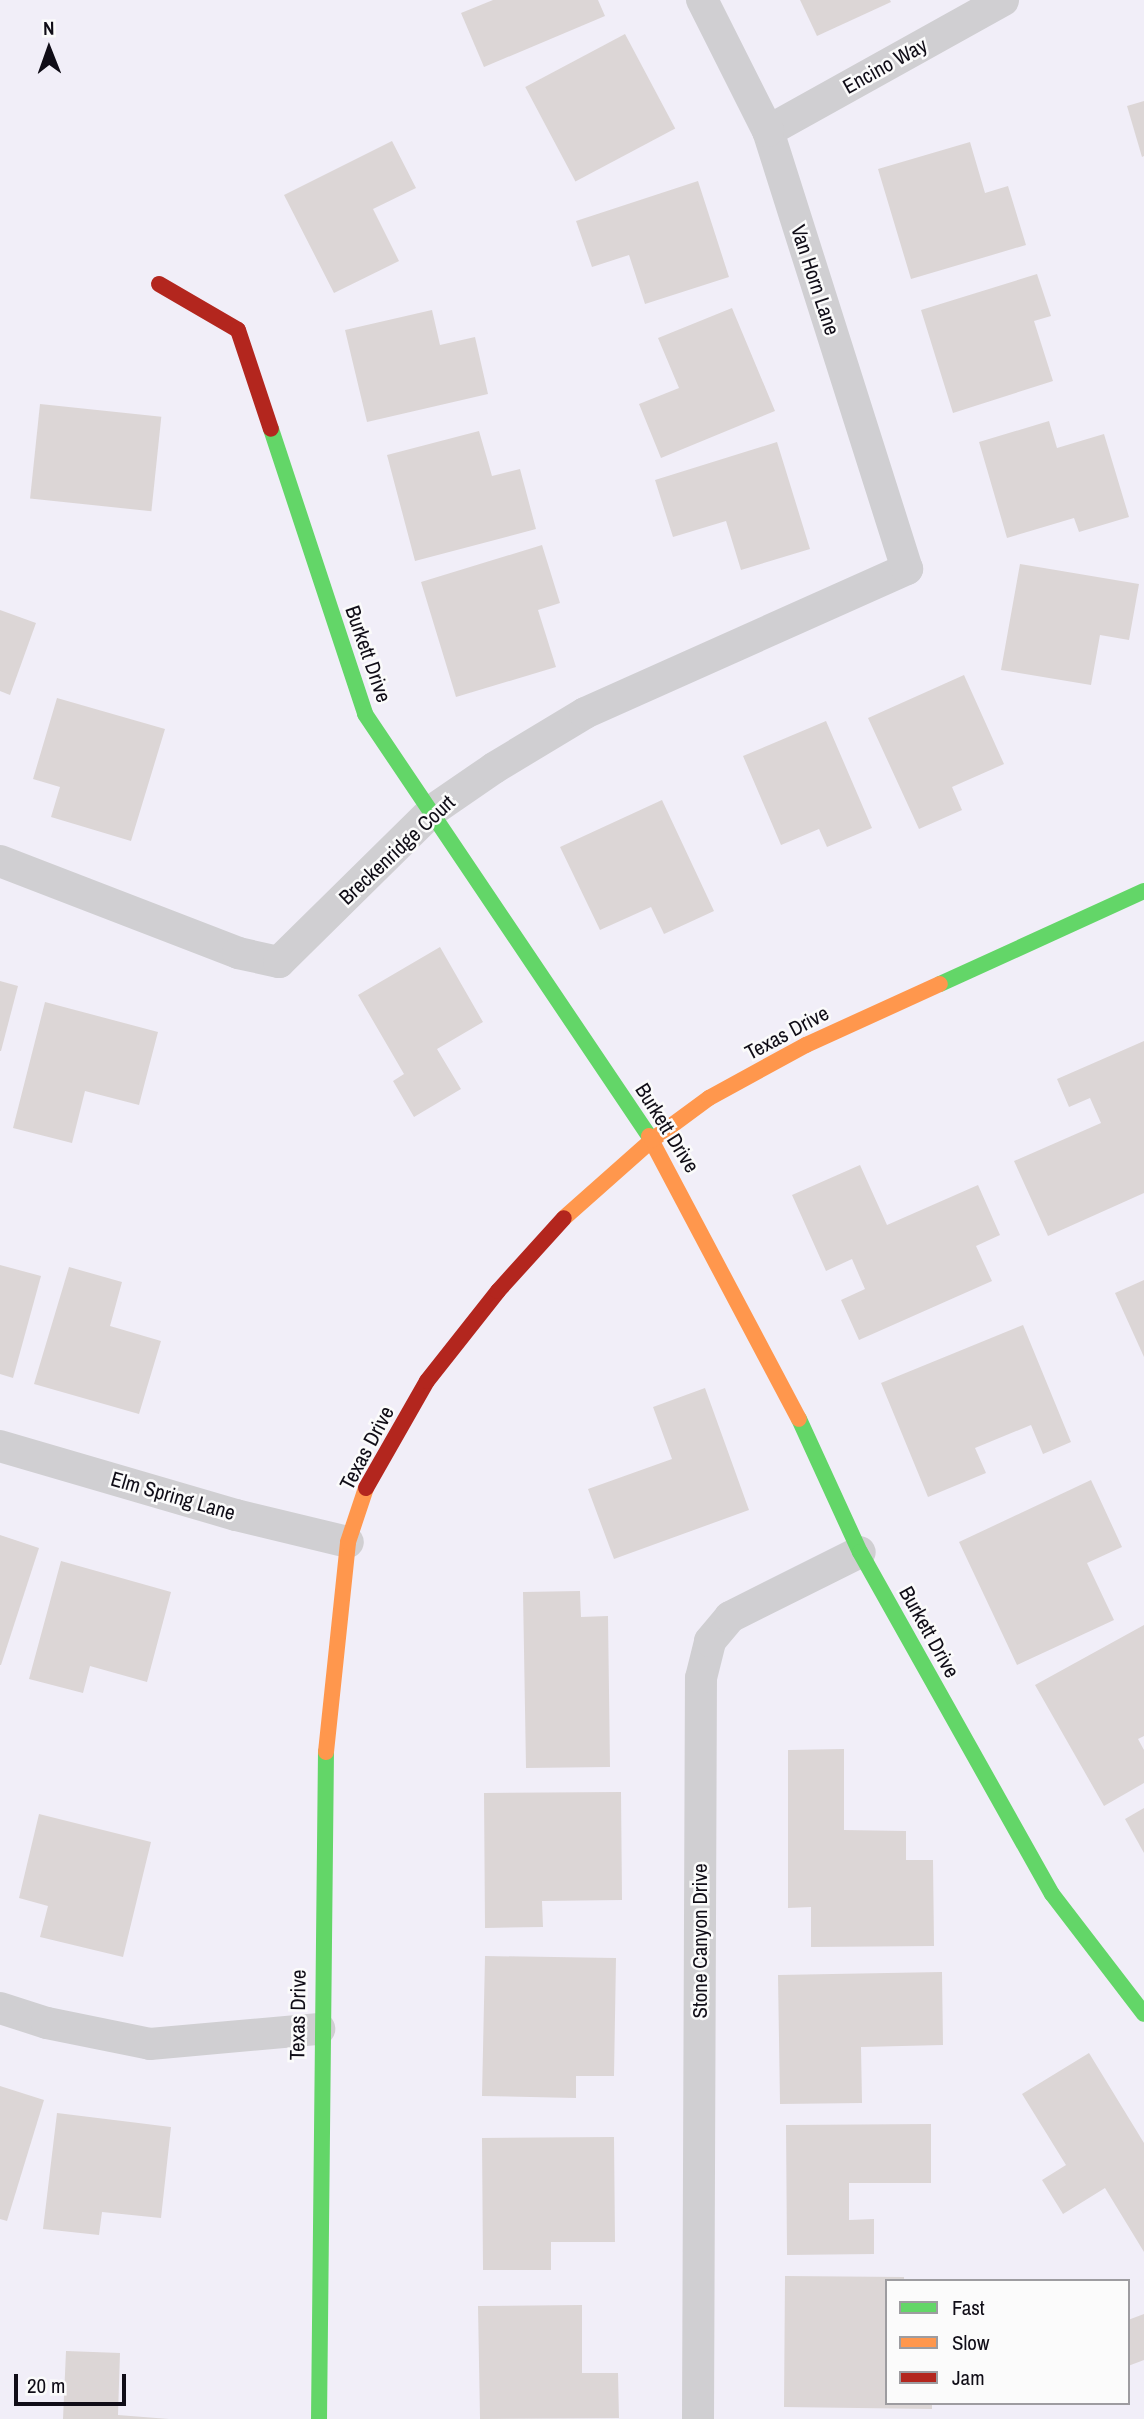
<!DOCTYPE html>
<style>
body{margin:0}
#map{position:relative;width:1144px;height:2419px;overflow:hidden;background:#f1eef8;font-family:"Archivo Narrow",sans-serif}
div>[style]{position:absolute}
.building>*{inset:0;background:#dcd6d6;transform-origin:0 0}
.street>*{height:32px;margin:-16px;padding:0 16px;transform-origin:16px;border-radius:16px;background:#d0cfd2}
.fast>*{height:16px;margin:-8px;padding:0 8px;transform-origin:8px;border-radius:8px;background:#63d668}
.slow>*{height:16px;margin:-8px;padding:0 8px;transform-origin:8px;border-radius:8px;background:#ff974d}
.jam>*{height:16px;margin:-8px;padding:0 8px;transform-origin:8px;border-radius:8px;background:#b3261e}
span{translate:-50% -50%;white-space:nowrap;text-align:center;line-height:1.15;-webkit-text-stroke:5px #fbfbfb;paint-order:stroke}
.street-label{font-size:21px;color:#100d17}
.legend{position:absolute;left:885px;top:2279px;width:245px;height:126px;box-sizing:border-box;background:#fbfbfb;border:2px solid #9d9ca0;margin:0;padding:9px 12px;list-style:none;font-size:21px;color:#100d17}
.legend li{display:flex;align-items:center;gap:14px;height:35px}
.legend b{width:35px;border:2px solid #9d9ca0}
.north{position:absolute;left:14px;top:14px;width:70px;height:70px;-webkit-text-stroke:5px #fbfbfb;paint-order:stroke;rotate:359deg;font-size:19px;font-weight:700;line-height:28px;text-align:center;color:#100d17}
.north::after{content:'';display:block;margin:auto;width:24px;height:32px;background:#100d17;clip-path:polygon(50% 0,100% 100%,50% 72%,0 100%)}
.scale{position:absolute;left:14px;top:2374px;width:112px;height:32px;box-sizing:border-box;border:4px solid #100d17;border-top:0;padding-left:9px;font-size:21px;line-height:24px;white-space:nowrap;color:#100d17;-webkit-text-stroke:5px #fbfbfb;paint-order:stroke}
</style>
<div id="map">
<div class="building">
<i style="clip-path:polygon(493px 0,598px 0,605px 16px,484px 67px,461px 13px)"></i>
<i style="clip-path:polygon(800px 0,890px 0,891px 2px,817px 36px)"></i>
<i style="left:625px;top:34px;width:107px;height:113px;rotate:62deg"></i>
<i style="clip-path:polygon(1144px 101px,1144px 156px,1142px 157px,1127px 106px)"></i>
<i style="clip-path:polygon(392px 141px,416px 188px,373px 209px,399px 261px,334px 293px,284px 195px)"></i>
<i style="clip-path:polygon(970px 142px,985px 193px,1008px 186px,1026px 245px,911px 279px,878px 169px)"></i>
<i style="clip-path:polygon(698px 181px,729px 277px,645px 304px,629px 255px,592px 267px,576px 221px)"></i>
<i style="clip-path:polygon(1037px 274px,1051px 316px,1034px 321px,1053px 381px,953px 413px,921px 310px)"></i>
<i style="clip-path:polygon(732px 308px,775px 411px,661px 458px,639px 404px,679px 388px,658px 338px)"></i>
<i style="clip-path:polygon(432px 310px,440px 345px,475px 337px,488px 394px,367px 422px,345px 330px)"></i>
<i style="left:40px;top:404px;width:122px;height:95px;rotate:6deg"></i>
<i style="clip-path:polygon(1049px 421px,1057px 448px,1104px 434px,1129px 517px,1079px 532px,1074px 518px,1007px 538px,979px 442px)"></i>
<i style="clip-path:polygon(479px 431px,492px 476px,520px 469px,536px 529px,415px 561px,387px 455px)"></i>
<i style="clip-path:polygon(777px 442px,810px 549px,741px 570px,726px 521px,673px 537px,655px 480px)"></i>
<i style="clip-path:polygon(542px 545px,560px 603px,538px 610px,556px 667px,456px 697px,421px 582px)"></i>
<i style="clip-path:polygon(1020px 564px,1139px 584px,1129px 640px,1100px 635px,1091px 685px,1001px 670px)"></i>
<i style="clip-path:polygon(0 610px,36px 623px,10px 695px,0 691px)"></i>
<i style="clip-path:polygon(964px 675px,1004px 764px,952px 787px,962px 810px,919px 829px,868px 718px)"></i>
<i style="clip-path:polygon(57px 698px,165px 729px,131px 841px,51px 817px,60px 787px,33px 779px)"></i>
<i style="clip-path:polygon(826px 721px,872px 828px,827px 847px,819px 829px,781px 845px,743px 756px)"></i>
<i style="clip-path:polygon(662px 800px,714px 911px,664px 934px,651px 907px,600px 930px,560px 847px)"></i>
<i style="clip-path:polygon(440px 947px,483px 1022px,437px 1049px,461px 1089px,414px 1117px,393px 1081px,404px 1074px,358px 995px)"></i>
<i style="clip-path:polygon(0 981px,18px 986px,1px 1051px,0 1051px)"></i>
<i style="clip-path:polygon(45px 1002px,158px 1032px,139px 1105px,85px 1091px,72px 1143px,13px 1128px)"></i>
<i style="clip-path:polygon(1144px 1041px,1144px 1193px,1048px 1236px,1014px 1161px,1101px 1123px,1090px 1098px,1069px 1107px,1057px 1079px)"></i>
<i style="clip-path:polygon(860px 1165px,887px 1225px,978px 1185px,1000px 1235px,976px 1246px,992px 1281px,859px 1340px,841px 1300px,865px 1289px,852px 1259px,826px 1271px,792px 1195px)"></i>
<i style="clip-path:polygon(0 1265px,41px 1276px,13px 1378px,0 1374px)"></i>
<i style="clip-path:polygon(69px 1267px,122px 1282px,110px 1326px,161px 1341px,139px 1414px,34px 1384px)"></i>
<i style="clip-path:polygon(1144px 1280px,1144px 1357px,1115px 1293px)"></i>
<i style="clip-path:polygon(1023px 1325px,1071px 1442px,1043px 1454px,1031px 1425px,975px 1448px,986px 1473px,928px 1497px,881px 1383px)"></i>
<i style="clip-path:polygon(705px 1388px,749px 1510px,614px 1559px,588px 1489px,672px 1459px,653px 1407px)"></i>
<i style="clip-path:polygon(1091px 1480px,1122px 1547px,1087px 1563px,1114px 1620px,1017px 1665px,959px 1542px)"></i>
<i style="clip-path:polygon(0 1535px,39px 1548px,1px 1665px,0 1665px)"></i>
<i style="clip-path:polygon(61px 1561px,171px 1592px,147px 1682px,90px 1666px,83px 1693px,29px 1679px)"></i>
<i style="clip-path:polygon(580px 1591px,581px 1617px,608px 1616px,610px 1767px,526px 1768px,523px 1592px)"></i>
<i style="clip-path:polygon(1144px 1625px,1144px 1736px,1138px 1739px,1144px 1750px,1144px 1783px,1104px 1806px,1035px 1685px)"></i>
<i style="clip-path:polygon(844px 1749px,844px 1830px,906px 1831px,906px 1860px,933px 1860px,934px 1946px,811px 1947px,811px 1907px,788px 1908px,788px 1750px)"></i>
<i style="clip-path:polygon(621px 1792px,622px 1900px,542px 1901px,543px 1927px,485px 1928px,484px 1793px)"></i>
<i style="clip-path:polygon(1144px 1808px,1144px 1853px,1125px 1819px)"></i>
<i style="clip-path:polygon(39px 1814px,151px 1842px,123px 1957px,40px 1937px,48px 1906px,19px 1898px)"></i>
<i style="clip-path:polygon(485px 1956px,616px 1958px,614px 2076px,576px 2076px,576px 2098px,482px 2096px)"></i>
<i style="clip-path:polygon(942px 1972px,943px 2045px,861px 2047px,862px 2103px,780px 2104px,778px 1975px)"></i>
<i style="clip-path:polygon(1089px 2053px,1144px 2143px,1144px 2252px,1105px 2188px,1063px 2214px,1042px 2180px,1066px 2165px,1022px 2094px)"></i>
<i style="clip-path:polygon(0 2086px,44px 2100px,7px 2221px,0 2219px)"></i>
<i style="clip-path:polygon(57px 2113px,171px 2127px,161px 2218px,102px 2212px,99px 2235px,43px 2229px)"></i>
<i style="clip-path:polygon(931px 2124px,931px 2183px,849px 2183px,849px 2220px,874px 2219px,874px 2254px,787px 2255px,786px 2125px)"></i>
<i style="clip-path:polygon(614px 2137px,615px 2242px,551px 2242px,551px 2270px,483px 2270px,482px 2138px)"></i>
<i style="clip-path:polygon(785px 2276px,904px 2277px,904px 2281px,887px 2281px,887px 2403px,932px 2403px,932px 2409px,784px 2407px)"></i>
<i style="clip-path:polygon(582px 2305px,582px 2373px,618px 2373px,619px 2418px,480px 2419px,478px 2306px)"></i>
<i style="clip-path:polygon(1144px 2314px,1144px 2360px,1128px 2366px,1128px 2320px)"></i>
<i style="clip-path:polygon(66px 2351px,120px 2353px,118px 2415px,169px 2419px,63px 2419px)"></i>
</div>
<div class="street">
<i style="left:768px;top:131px;width:269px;rotate:-29.1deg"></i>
<i style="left:0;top:861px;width:255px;rotate:21.1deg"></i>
<i style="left:238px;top:953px;width:42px;rotate:12.4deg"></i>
<i style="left:279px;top:962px;width:216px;rotate:-44.6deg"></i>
<i style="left:433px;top:810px;width:74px;rotate:-34.5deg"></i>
<i style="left:494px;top:768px;width:106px;rotate:-31.1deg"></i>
<i style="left:585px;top:713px;width:353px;rotate:-24.1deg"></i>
<i style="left:907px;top:569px;width:460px;rotate:-107.6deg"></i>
<i style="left:768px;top:131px;width:147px;rotate:-116.7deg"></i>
<i style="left:0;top:1446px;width:246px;rotate:16.3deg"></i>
<i style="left:236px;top:1515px;width:115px;rotate:13.6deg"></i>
<i style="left:0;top:2008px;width:49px;rotate:17.7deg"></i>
<i style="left:47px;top:2023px;width:105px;rotate:11.5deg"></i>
<i style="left:150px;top:2044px;width:170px;rotate:-5.1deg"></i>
<i style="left:698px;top:2419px;width:741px;rotate:-89.77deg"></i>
<i style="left:701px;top:1678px;width:38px;rotate:-76deg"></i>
<i style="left:710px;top:1641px;width:31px;rotate:-50deg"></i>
<i style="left:730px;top:1617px;width:145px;rotate:-26.6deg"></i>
</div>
<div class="fast">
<i style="left:271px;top:429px;width:300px;rotate:71.7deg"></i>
<i style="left:365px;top:714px;width:509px;rotate:56.06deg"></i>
<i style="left:940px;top:984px;width:224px;rotate:-24.5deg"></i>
<i style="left:799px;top:1419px;width:146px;rotate:65.4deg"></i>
<i style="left:860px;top:1552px;width:392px;rotate:60.7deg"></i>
<i style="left:1052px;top:1894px;width:151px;rotate:52.5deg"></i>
<i style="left:319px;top:2419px;width:667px;rotate:-89.4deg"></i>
</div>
<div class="slow">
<i style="left:649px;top:1136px;width:320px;rotate:62.1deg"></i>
<i style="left:564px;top:1218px;width:118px;rotate:-41.6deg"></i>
<i style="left:652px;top:1140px;width:71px;rotate:-36.4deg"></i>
<i style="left:709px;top:1098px;width:111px;rotate:-28.7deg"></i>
<i style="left:806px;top:1045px;width:147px;rotate:-24.5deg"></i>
<i style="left:326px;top:1752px;width:211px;rotate:-84deg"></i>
<i style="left:348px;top:1542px;width:57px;rotate:-71.6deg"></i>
</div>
<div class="jam">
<i style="left:159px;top:284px;width:91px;rotate:30.2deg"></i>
<i style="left:238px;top:330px;width:104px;rotate:71.6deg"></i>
<i style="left:366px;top:1488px;width:123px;rotate:-60.3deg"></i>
<i style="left:427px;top:1381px;width:115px;rotate:-51.7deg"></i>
<i style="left:498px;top:1291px;width:98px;rotate:-47.9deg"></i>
</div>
<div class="street-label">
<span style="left:885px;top:66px;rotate:-29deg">Encino Way</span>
<span style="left:815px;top:280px;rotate:72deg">Van Horn Lane</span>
<span style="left:368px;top:654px;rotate:71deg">Burkett Drive</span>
<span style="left:397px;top:850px;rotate:-43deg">Breckenridge Court</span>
<span style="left:787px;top:1033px;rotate:-28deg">Texas Drive</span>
<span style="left:667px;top:1128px;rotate:58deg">Burkett Drive</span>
<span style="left:367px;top:1448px;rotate:-62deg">Texas Drive</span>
<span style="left:173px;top:1496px;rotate:16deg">Elm Spring Lane</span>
<span style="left:929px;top:1632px;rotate:61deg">Burkett Drive</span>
<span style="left:700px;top:1941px;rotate:-90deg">Stone Canyon Drive</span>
<span style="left:298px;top:2015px;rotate:-89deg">Texas Drive</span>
</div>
<ul class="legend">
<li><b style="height:9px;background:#63d668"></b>Fast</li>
<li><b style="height:9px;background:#ff974d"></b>Slow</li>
<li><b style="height:9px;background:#b3261e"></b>Jam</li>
</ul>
<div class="north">N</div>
<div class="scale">20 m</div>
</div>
